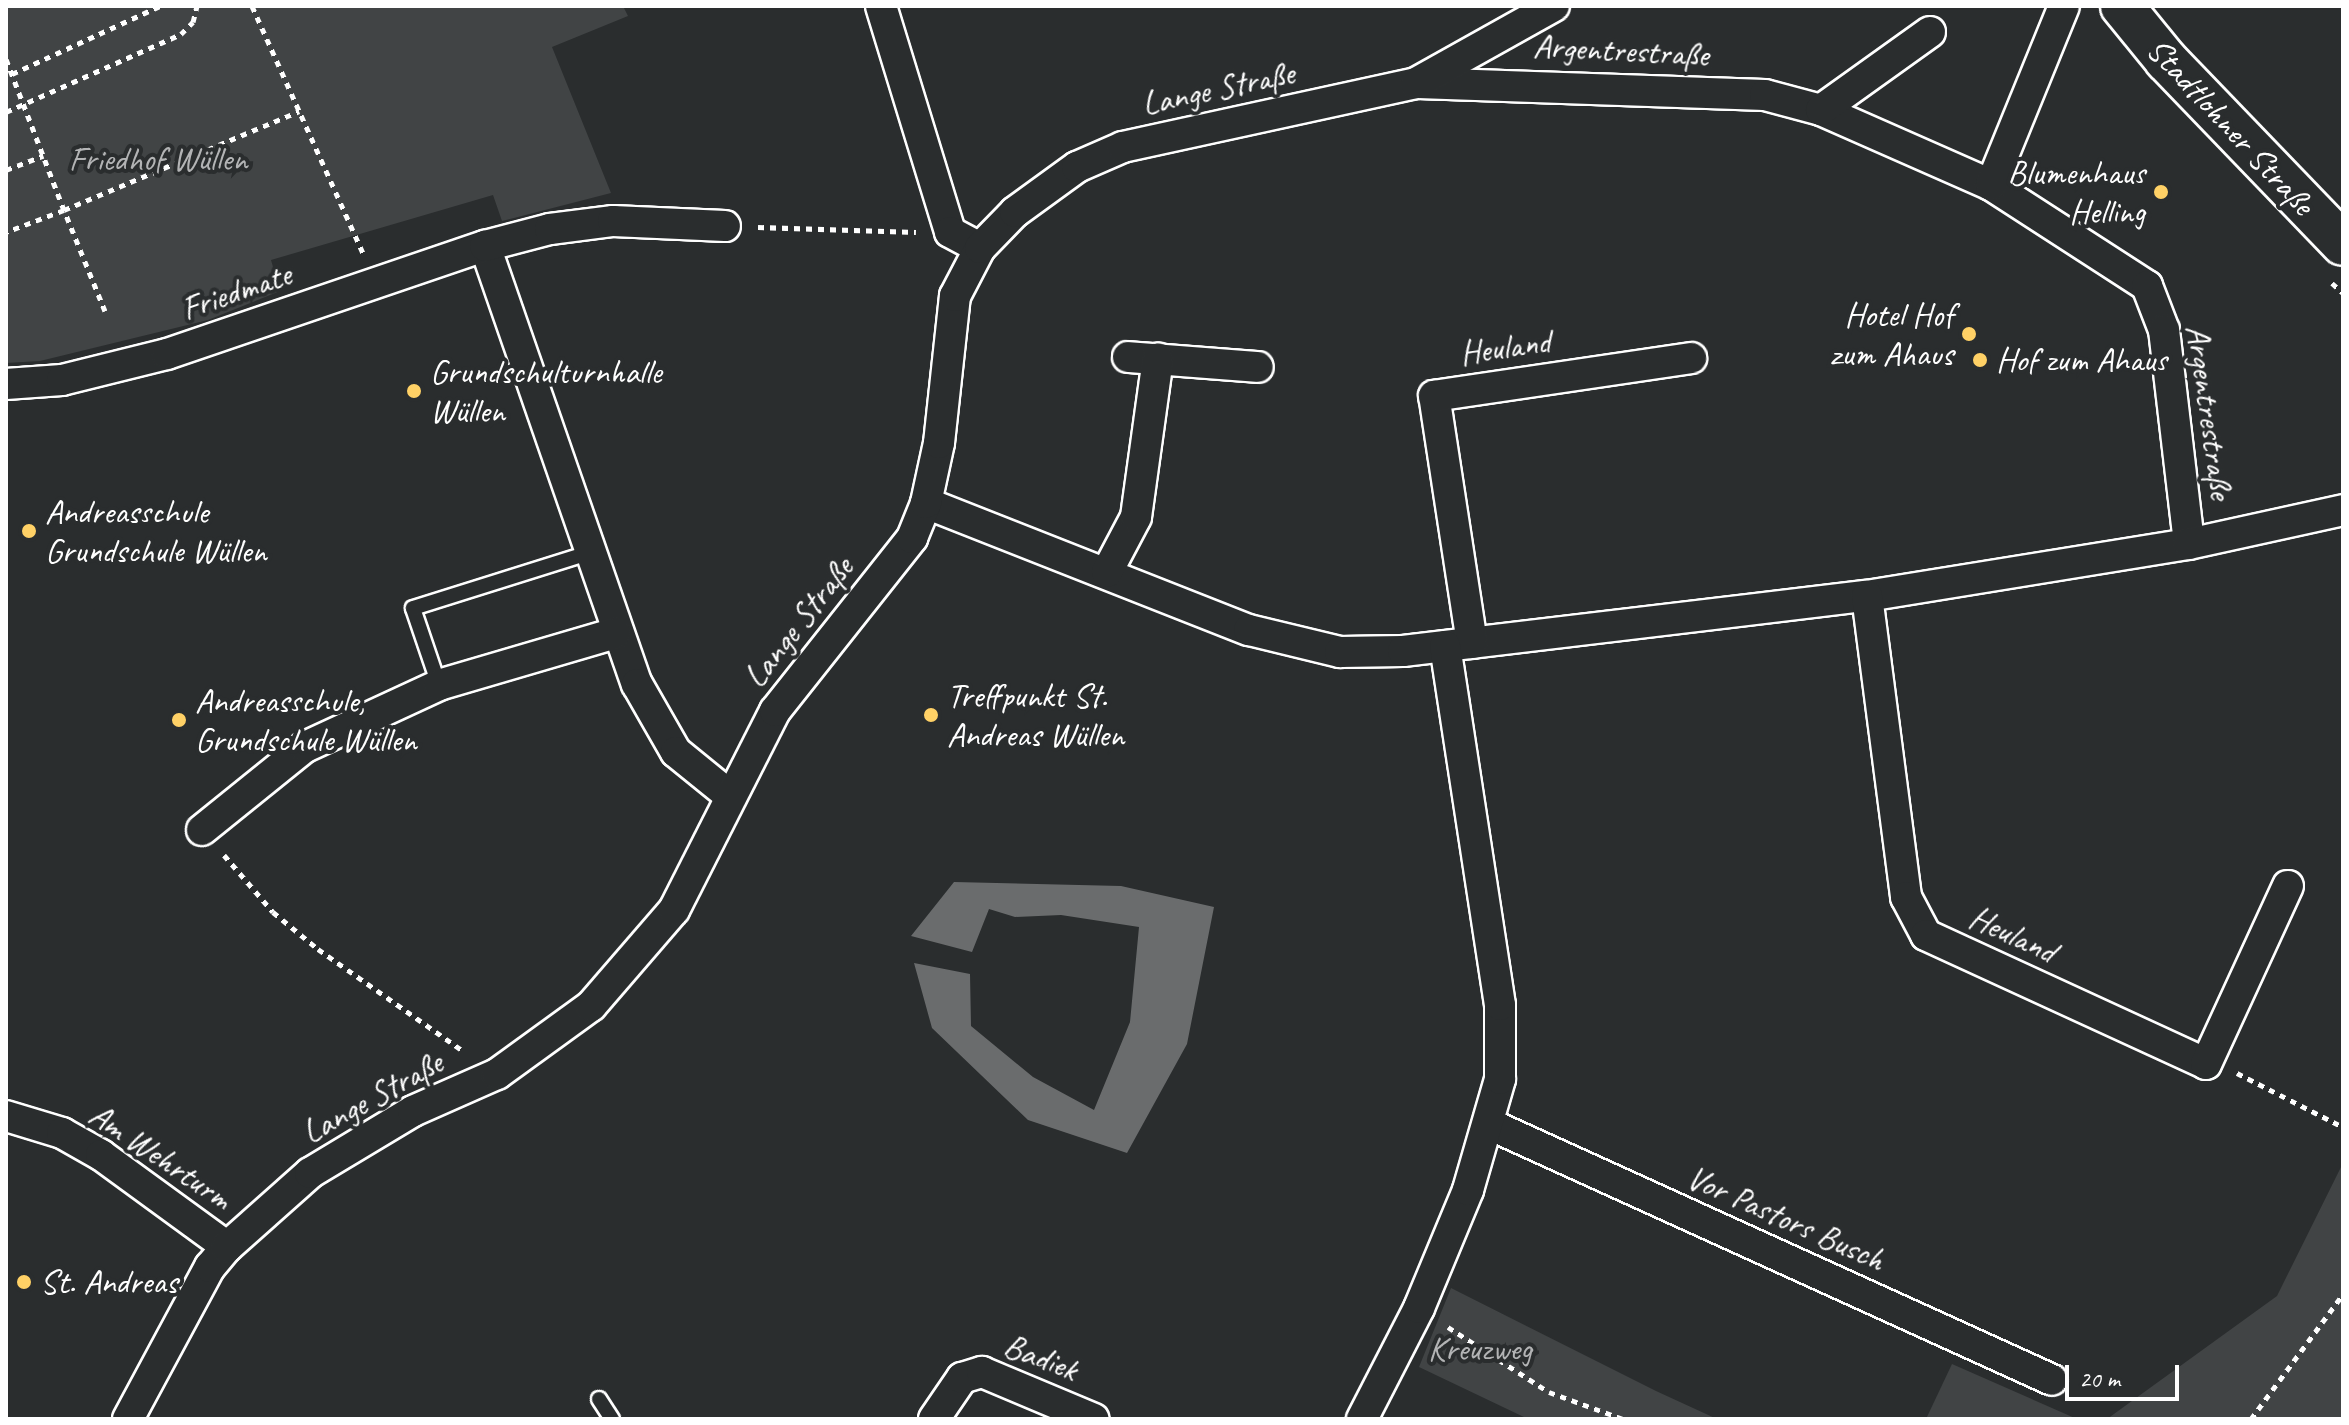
<!DOCTYPE html>
<meta charset="utf-8">
<style>
body{margin:0}
#map{position:relative;width:2349px;height:1425px;overflow:hidden;background:#2a2d2e;font-family:Caveat,sans-serif}
div>[style]{position:absolute}
.green>*{inset:0;background:#414445}
.water>*{inset:0;background:#6a6c6d}
.path>*{height:5px;margin-top:-2.5px;transform-origin:0;background:repeating-linear-gradient(90deg,#fff 0 6px,transparent 0 12px)}
.roads{filter:drop-shadow(2px 0 #fff) drop-shadow(-2px 0 #fff) drop-shadow(0 2px #fff) drop-shadow(0 -2px #fff)}
.lane>*{height:14px;margin:-7px;padding:0 7px;transform-origin:7px;border-radius:7px;background:#2a2d2e}
.street>*{height:30px;margin:-15px;padding:0 15px;transform-origin:15px;border-radius:15px;background:#2a2d2e}
.secondary>*{height:42px;margin:-21px;padding:0 21px;transform-origin:21px;border-radius:21px;background:#2a2d2e}
.dots>*{width:22px;height:22px;translate:-50% -50%;box-sizing:border-box;border:4px solid #2a2d2e;border-radius:50%}
span{translate:-50% -50%;white-space:nowrap;text-align:center;line-height:1.15;-webkit-text-stroke:8px #2a2d2e;paint-order:stroke}
.street-label{font-size:34px;color:#fff}
.park-label{font-size:34px;color:#b3b4b5}
.poi-label{font-size:34px;color:#fff}
.right{translate:-100% -50%;text-align:right}
.left{translate:0 -50%;text-align:left}
.frame{position:absolute;inset:0;border:8px solid #fff;pointer-events:none}
.scale{position:absolute;left:2065px;top:1365px;width:114px;height:36px;box-sizing:border-box;border:4px solid #fff;border-top:0;padding-left:10px;font-size:24px;line-height:28px;white-space:nowrap;color:#fff;-webkit-text-stroke:6px #2a2d2e;paint-order:stroke}
</style>
<div id="map">
<div class="green">
<i style="clip-path:polygon(6px 6px,623px 6px,628px 16px,552px 47px,611px 193px,502px 221px,493px 195px,271px 260px,280px 291px,208px 320px,40px 361px,6px 363px)"></i>
<i style="clip-path:polygon(2343px 1163px,2343px 1419px,2107px 1419px,2277px 1296px)"></i>
<i style="clip-path:polygon(1451px 1288px,1656px 1391px,1717px 1419px,1528px 1419px,1419px 1367px)"></i>
<i style="clip-path:polygon(1952px 1364px,2077px 1419px,1926px 1419px)"></i>
</div>
<div class="water">
<i style="clip-path:polygon(954px 882px,1121px 886px,1214px 907px,1187px 1044px,1127px 1153px,1028px 1120px,932px 1028px,914px 963px,970px 974px,971px 1026px,1033px 1077px,1094px 1110px,1130px 1022px,1139px 927px,1061px 915px,1015px 917px,989px 909px,972px 952px,911px 936px)"></i>
</div>
<div class="path">
<i style="left:252px;top:6px;width:271px;rotate:65.8deg"></i>
<i style="left:6px;top:59px;width:162px;rotate:69deg"></i>
<i style="left:64px;top:210px;width:62px;rotate:159.2deg"></i>
<i style="left:12px;top:74px;width:163px;rotate:-24.7deg"></i>
<i style="left:6px;top:112px;width:192px;rotate:-24deg"></i>
<i style="left:181px;top:34px;width:17px;rotate:-45deg"></i>
<i style="left:193px;top:22px;width:16px;rotate:-76deg"></i>
<i style="left:6px;top:170px;width:40px;rotate:-21deg"></i>
<i style="left:758px;top:227px;width:158px;rotate:1.8deg"></i>
<i style="left:2332px;top:283px;width:15px;rotate:42deg"></i>
<i style="left:105px;top:311px;width:109px;rotate:-112.1deg"></i>
<i style="left:64px;top:210px;width:255px;rotate:-22.8deg"></i>
<i style="left:224px;top:855px;width:75px;rotate:49.3deg"></i>
<i style="left:273px;top:912px;width:58px;rotate:39.4deg"></i>
<i style="left:318px;top:949px;width:177px;rotate:35.1deg"></i>
<i style="left:2237px;top:1073px;width:119px;rotate:27deg"></i>
<i style="left:1448px;top:1327px;width:120px;rotate:32.8deg"></i>
<i style="left:1549px;top:1392px;width:79px;rotate:20deg"></i>
<i style="left:2251px;top:1419px;width:155px;rotate:-53.6deg"></i>
</div>
<div class="roads">
<div class="lane">
<i style="left:439px;top:685px;width:81px;rotate:-108.7deg"></i>
<i style="left:413px;top:608px;width:183px;rotate:-17.4deg"></i>
<i style="left:599px;top:1399px;width:24px;rotate:57deg"></i>
</div>
<div class="street">
<i style="left:881px;top:6px;width:236px;rotate:73deg"></i>
<i style="left:950px;top:232px;width:34px;rotate:28deg"></i>
<i style="left:1418px;top:83px;width:347px;rotate:2deg"></i>
<i style="left:1765px;top:95px;width:58px;rotate:15deg"></i>
<i style="left:1821px;top:110px;width:186px;rotate:23.8deg"></i>
<i style="left:1991px;top:185px;width:186px;rotate:32.9deg"></i>
<i style="left:2147px;top:286px;width:47px;rotate:68.9deg"></i>
<i style="left:2164px;top:330px;width:215px;rotate:83.3deg"></i>
<i style="left:1821px;top:110px;width:134px;rotate:-35.6deg"></i>
<i style="left:1991px;top:185px;width:193px;rotate:-67.8deg"></i>
<i style="left:485px;top:246px;width:464px;rotate:70.9deg"></i>
<i style="left:637px;top:684px;width:78px;rotate:60.2deg"></i>
<i style="left:676px;top:752px;width:68px;rotate:39.1deg"></i>
<i style="left:1128px;top:357px;width:130px;rotate:4.4deg"></i>
<i style="left:6px;top:384px;width:56px;rotate:-4.1deg"></i>
<i style="left:62px;top:380px;width:108px;rotate:-13.9deg"></i>
<i style="left:167px;top:354px;width:336px;rotate:-18.8deg"></i>
<i style="left:485px;top:246px;width:67px;rotate:-14.7deg"></i>
<i style="left:550px;top:229px;width:64px;rotate:-7.2deg"></i>
<i style="left:613px;top:221px;width:112px;rotate:2.6deg"></i>
<i style="left:926px;top:503px;width:347px;rotate:21.5deg"></i>
<i style="left:1249px;top:630px;width:94px;rotate:13.6deg"></i>
<i style="left:1340px;top:652px;width:63px;rotate:-0.9deg"></i>
<i style="left:1403px;top:651px;width:467px;rotate:-6.8deg"></i>
<i style="left:1867px;top:596px;width:326px;rotate:-9.2deg"></i>
<i style="left:2189px;top:544px;width:158px;rotate:-12.4deg"></i>
<i style="left:1107px;top:572px;width:62px;rotate:-62.2deg"></i>
<i style="left:1136px;top:517px;width:160px;rotate:-82.1deg"></i>
<i style="left:1867px;top:596px;width:304px;rotate:82.6deg"></i>
<i style="left:1906px;top:897px;width:43px;rotate:62.2deg"></i>
<i style="left:1926px;top:935px;width:308px;rotate:24.7deg"></i>
<i style="left:2206px;top:1064px;width:196px;rotate:-65.3deg"></i>
<i style="left:1472px;top:643px;width:250px;rotate:-98.7deg"></i>
<i style="left:1434px;top:396px;width:260px;rotate:-8.4deg"></i>
<i style="left:202px;top:830px;width:132px;rotate:-38.9deg"></i>
<i style="left:305px;top:747px;width:148px;rotate:-24.8deg"></i>
<i style="left:439px;top:685px;width:184px;rotate:-16.4deg"></i>
<i style="left:6px;top:1116px;width:59px;rotate:16.9deg"></i>
<i style="left:62px;top:1133px;width:45px;rotate:29.4deg"></i>
<i style="left:101px;top:1155px;width:156px;rotate:36.1deg"></i>
<i style="left:1489px;top:1124px;width:618px;rotate:24.45deg"></i>
<i style="left:128px;top:1419px;width:173px;rotate:-61.7deg"></i>
<i style="left:210px;top:1267px;width:26px;rotate:-50deg"></i>
<i style="left:227px;top:1247px;width:111px;rotate:-41.7deg"></i>
<i style="left:310px;top:1173px;width:120px;rotate:-31deg"></i>
<i style="left:413px;top:1111px;width:92px;rotate:-23.8deg"></i>
<i style="left:497px;top:1074px;width:116px;rotate:-35.9deg"></i>
<i style="left:591px;top:1006px;width:127px;rotate:-49.2deg"></i>
<i style="left:674px;top:910px;width:223px;rotate:-63.1deg"></i>
<i style="left:775px;top:711px;width:221px;rotate:-51.6deg"></i>
<i style="left:912px;top:538px;width:38px;rotate:-68deg"></i>
<i style="left:926px;top:503px;width:61px;rotate:-77.8deg"></i>
<i style="left:939px;top:443px;width:148px;rotate:-83.8deg"></i>
<i style="left:955px;top:296px;width:54px;rotate:-62.5deg"></i>
<i style="left:980px;top:248px;width:50px;rotate:-45.8deg"></i>
<i style="left:1015px;top:212px;width:77px;rotate:-36deg"></i>
<i style="left:1077px;top:167px;width:50px;rotate:-23.5deg"></i>
<i style="left:1123px;top:147px;width:300px;rotate:-12.3deg"></i>
<i style="left:1416px;top:83px;width:158px;rotate:-29.2deg"></i>
<i style="left:934px;top:1419px;width:50px;rotate:-55.7deg"></i>
<i style="left:962px;top:1378px;width:21px;rotate:-17deg"></i>
<i style="left:982px;top:1372px;width:121px;rotate:22.8deg"></i>
<i style="left:1362px;top:1419px;width:125px;rotate:-62.8deg"></i>
<i style="left:1419px;top:1308px;width:128px;rotate:-67.4deg"></i>
<i style="left:1468px;top:1190px;width:116px;rotate:-73.9deg"></i>
<i style="left:1500px;top:1079px;width:74px;rotate:-90deg"></i>
<i style="left:1500px;top:1005px;width:363px;rotate:-98.7deg"></i>
</div>
<div class="secondary">
<i style="left:2122px;top:6px;width:70px;rotate:50.8deg"></i>
<i style="left:2166px;top:60px;width:255px;rotate:46.1deg"></i>
</div>
</div>
<div class="dots">
<i style="left:2161px;top:192px;background:#ffd166"></i>
<i style="left:1969px;top:334px;background:#ffd166"></i>
<i style="left:1980px;top:360px;background:#ffd166"></i>
<i style="left:414px;top:391px;background:#ffd166"></i>
<i style="left:29px;top:531px;background:#ffd166"></i>
<i style="left:931px;top:715px;background:#ffd166"></i>
<i style="left:179px;top:720px;background:#ffd166"></i>
<i style="left:24px;top:1282px;background:#ffd166"></i>
</div>
<div class="street-label">
<span style="left:1621px;top:50px;rotate:3deg">Argentrestraße</span>
<span style="left:1218px;top:88px;rotate:-12deg">Lange Straße</span>
<span style="left:2231px;top:126px;rotate:47deg">Stadtlohner Straße</span>
<span style="left:236px;top:291px;rotate:-19deg">Friedmate</span>
<span style="left:1505px;top:347px;rotate:-8deg">Heuland</span>
<span style="left:2210px;top:412px;rotate:82deg">Argentrestraße</span>
<span style="left:798px;top:622px;rotate:-52deg">Lange Straße</span>
<span style="left:2013px;top:934px;rotate:25deg">Heuland</span>
<span style="left:372px;top:1097px;rotate:-29deg">Lange Straße</span>
<span style="left:161px;top:1156px;rotate:34deg">Am Wehrturm</span>
<span style="left:1786px;top:1218px;rotate:24deg">Vor Pastors Busch</span>
<span style="left:1041px;top:1357px;rotate:21deg">Badiek</span>
</div>
<div class="park-label">
<span style="left:158px;top:159px">Friedhof Wüllen</span>
<span style="left:1480px;top:1349px">Kreuzweg</span>
</div>
<div class="poi-label">
<span class="right" style="left:2145px;top:192px">Blumenhaus<br>Helling</span>
<span class="right" style="left:1953px;top:334px">Hotel Hof<br>zum Ahaus</span>
<span class="left" style="left:1996px;top:360px">Hof zum Ahaus</span>
<span class="left" style="left:430px;top:391px">Grundschulturnhalle<br>Wüllen</span>
<span class="left" style="left:45px;top:531px">Andreasschule<br>Grundschule Wüllen</span>
<span class="left" style="left:947px;top:715px">Treffpunkt St.<br>Andreas Wüllen</span>
<span class="left" style="left:195px;top:720px">Andreasschule,<br>Grundschule Wüllen</span>
<span class="left" style="left:40px;top:1282px">St. Andreas</span>
</div>
<div class="frame"></div>
<div class="scale">20 m</div>
</div>
